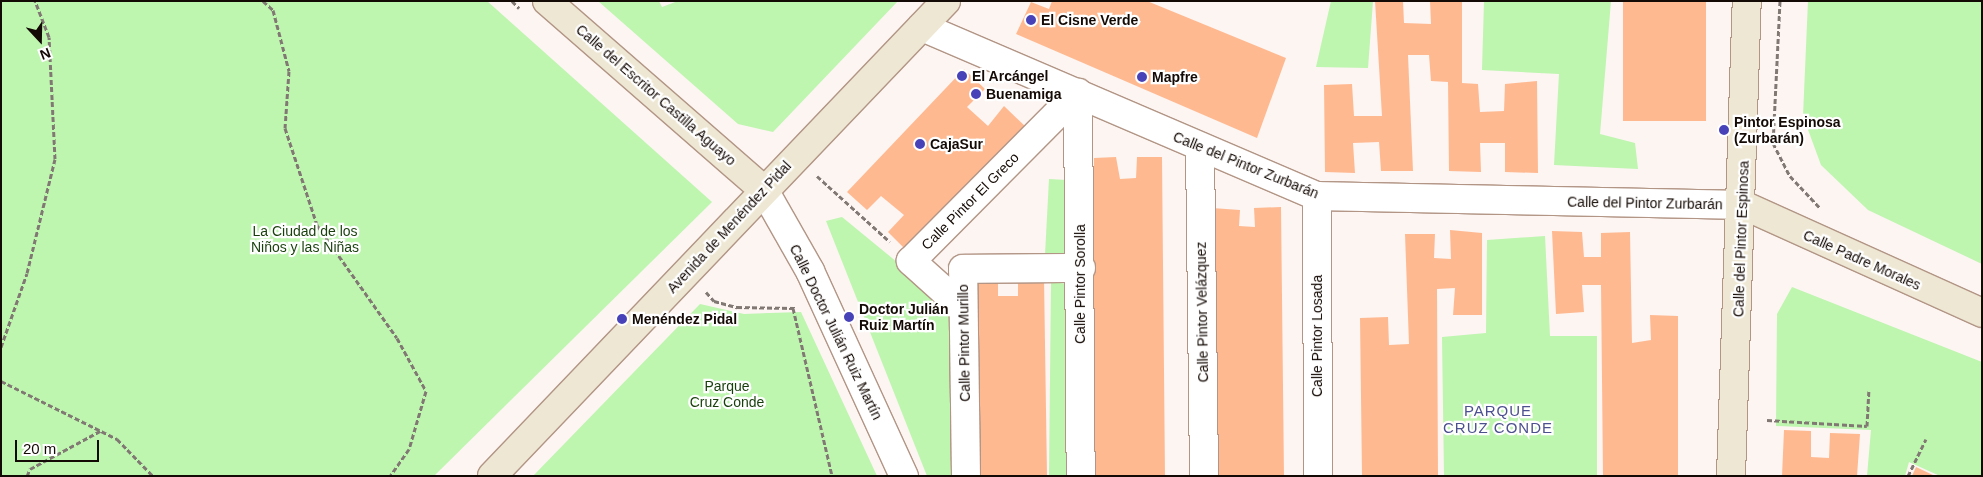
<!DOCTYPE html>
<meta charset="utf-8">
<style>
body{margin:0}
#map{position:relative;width:1983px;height:477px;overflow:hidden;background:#fcf5f2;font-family:Arial,sans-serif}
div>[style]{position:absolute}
.green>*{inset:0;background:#bef5af;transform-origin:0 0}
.building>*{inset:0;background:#ffb991;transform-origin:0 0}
.path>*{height:3px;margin-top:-1.5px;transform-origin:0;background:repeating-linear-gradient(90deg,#817874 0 5px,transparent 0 7.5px)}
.roads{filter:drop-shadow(1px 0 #b29585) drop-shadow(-1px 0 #b29585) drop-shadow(0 1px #b29585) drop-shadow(0 -1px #b29585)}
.street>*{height:28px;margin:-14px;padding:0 14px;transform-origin:14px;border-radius:14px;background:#fff}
.secondary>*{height:28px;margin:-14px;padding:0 14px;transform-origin:14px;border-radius:14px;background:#eee7d3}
.dots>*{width:14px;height:14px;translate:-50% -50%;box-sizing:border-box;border:2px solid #fff;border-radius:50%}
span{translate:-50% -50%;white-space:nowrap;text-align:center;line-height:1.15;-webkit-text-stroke:4.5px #fff;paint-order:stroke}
.poi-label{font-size:14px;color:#140a05;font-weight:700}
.left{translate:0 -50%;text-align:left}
.street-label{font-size:14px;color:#140a05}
.park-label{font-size:14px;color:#183f0b}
.neighbourhood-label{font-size:15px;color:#4d508f;letter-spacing:1px}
.frame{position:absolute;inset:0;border:2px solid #140a05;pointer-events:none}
.north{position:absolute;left:15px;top:15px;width:50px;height:50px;-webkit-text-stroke:4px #fff;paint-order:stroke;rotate:159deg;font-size:14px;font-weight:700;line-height:20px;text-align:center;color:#140a05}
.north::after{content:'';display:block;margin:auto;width:18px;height:22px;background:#140a05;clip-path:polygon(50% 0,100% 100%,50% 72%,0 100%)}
.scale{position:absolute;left:15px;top:440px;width:84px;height:22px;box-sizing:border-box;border:2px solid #140a05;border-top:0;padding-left:6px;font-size:15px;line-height:18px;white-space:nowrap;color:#140a05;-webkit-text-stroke:4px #fff;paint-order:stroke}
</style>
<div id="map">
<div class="green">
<i style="clip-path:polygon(1px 1px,487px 1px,712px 202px,434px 476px,1px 476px)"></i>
<i style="clip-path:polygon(598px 1px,659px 1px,662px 7px,678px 1px,898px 1px,773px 132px,738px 124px)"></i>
<i style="clip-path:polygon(1331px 1px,1373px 1px,1368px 68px,1316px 67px)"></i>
<i style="clip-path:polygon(1484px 1px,1611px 1px,1600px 134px,1635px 143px,1638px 169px,1554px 165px,1559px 74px,1482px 70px)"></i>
<i style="clip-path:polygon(1808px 1px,1982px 1px,1982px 264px,1868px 210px,1821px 165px,1803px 116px)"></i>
<i style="left:1049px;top:179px;width:22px;height:79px;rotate:3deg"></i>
<i style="clip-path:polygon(842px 217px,953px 308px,955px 476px,927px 476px,826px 221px)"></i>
<i style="clip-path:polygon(1545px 236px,1550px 336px,1597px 336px,1597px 476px,1444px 476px,1442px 337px,1486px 333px,1487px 240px)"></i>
<i style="clip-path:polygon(1051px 282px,1069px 284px,1070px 476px,1049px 476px)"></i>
<i style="clip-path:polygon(1792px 287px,1982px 362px,1982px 476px,1940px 476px,1909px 462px,1905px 476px,1867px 476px,1871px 430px,1776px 426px,1777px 314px)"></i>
<i style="clip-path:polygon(700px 304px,744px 314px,801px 312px,877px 476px,533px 476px)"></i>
</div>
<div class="building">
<i style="clip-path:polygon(1052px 1px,1147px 1px,1286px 58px,1257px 138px,1016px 34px,1031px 2px,1049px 9px)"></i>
<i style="clip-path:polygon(1375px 1px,1403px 1px,1404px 23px,1431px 24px,1430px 1px,1462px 1px,1462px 83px,1478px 84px,1480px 112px,1504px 111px,1505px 84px,1537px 81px,1538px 173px,1505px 172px,1505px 143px,1480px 143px,1481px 172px,1449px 171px,1448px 82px,1431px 81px,1429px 55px,1408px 55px,1413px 171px,1381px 171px,1379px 142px,1353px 143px,1355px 173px,1325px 172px,1324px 85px,1352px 84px,1354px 116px,1382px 116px)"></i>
<i style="left:1623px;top:1px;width:83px;height:120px"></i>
<i style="clip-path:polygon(964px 69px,985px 89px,967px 107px,988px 126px,1004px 106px,1027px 128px,908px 252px,888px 232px,904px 215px,881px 196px,867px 210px,847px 192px)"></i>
<i style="clip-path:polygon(1116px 157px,1120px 179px,1136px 178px,1137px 157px,1162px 157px,1165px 476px,1094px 476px,1094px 158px)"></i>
<i style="clip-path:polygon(1281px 207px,1284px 476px,1214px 476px,1212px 208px,1240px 210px,1239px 226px,1255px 227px,1254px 208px)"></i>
<i style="clip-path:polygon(1450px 230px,1482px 233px,1482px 315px,1453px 315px,1455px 288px,1437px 289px,1438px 476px,1362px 476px,1360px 318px,1388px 317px,1389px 345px,1409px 344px,1405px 234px,1435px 234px,1434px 258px,1451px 259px)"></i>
<i style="clip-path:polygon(1552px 231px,1582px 232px,1584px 257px,1601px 257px,1601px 233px,1630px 232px,1632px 343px,1651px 340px,1650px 315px,1678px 316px,1678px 476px,1603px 476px,1601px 285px,1582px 285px,1584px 312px,1556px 314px)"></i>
<i style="clip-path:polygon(972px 275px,998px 277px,998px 296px,1018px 296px,1018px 276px,1044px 278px,1047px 476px,976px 476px)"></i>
<i style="clip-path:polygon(1784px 430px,1811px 431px,1811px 457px,1829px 458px,1830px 433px,1860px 434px,1857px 476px,1782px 476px)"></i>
<i style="clip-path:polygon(1916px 467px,1935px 476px,1912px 476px)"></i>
</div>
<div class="path">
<i style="left:263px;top:1px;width:13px;rotate:42deg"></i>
<i style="left:273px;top:10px;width:63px;rotate:75.3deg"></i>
<i style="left:289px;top:71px;width:57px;rotate:94deg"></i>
<i style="left:285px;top:128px;width:102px;rotate:71.7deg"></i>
<i style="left:317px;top:225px;width:138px;rotate:54.7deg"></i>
<i style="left:397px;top:338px;width:60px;rotate:61.3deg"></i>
<i style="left:426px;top:391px;width:60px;rotate:106.3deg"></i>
<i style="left:409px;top:449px;width:33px;rotate:125deg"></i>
<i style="left:512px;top:1px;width:10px;rotate:45deg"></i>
<i style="left:1780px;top:1px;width:142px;rotate:92.8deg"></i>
<i style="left:1773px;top:143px;width:37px;rotate:63deg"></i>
<i style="left:1790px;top:176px;width:45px;rotate:46.8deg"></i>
<i style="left:817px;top:176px;width:98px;rotate:42.1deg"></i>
<i style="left:706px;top:292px;width:12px;rotate:48deg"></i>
<i style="left:714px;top:301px;width:24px;rotate:15deg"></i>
<i style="left:737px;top:307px;width:58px;rotate:1deg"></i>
<i style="left:793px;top:308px;width:172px;rotate:76.9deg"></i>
<i style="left:1px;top:347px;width:78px;rotate:-70.6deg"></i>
<i style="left:27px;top:273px;width:117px;rotate:-76.2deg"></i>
<i style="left:55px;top:159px;width:122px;rotate:-92.8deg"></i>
<i style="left:49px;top:37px;width:39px;rotate:-111deg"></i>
<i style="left:1px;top:381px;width:130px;rotate:26.6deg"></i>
<i style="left:117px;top:439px;width:52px;rotate:45.8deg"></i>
<i style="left:1767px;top:420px;width:100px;rotate:3.4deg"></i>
<i style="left:1867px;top:426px;width:35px;rotate:-87deg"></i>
<i style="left:27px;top:476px;width:8px;rotate:-67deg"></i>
<i style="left:30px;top:469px;width:80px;rotate:-28.5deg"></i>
<i style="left:1908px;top:476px;width:41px;rotate:-64.1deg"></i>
</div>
<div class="roads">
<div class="street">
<i style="left:922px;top:27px;width:430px;rotate:23.2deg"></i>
<i style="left:1317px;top:196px;width:426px;rotate:1.2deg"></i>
<i style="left:1078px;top:93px;width:383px;rotate:89.6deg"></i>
<i style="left:1200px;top:147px;width:329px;rotate:89.3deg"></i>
<i style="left:764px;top:190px;width:93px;rotate:60.4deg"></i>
<i style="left:810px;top:271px;width:226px;rotate:65.4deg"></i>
<i style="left:1317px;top:196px;width:280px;rotate:89.8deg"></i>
<i style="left:962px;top:307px;width:69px;rotate:-138deg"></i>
<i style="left:911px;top:261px;width:237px;rotate:-45.2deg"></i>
<i style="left:966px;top:476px;width:207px;rotate:-90.8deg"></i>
<i style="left:963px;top:269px;width:118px;rotate:-0.5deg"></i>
</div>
<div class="secondary">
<i style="left:547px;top:1px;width:288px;rotate:41.1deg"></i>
<i style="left:1743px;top:205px;width:262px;rotate:24.3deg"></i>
<i style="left:492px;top:476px;width:657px;rotate:-46.29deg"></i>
<i style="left:1731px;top:476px;width:475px;rotate:-88.1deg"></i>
</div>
</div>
<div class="dots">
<i style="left:1031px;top:20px;background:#4842b8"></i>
<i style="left:962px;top:76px;background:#4842b8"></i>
<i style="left:1142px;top:77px;background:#4842b8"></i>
<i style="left:976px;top:94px;background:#4842b8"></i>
<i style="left:1724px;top:130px;background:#4842b8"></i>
<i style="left:920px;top:144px;background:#4842b8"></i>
<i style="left:849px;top:317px;background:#4842b8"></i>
<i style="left:622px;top:319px;background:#4842b8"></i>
</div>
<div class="poi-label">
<span class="left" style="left:1041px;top:20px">El Cisne Verde</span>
<span class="left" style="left:972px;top:76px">El Arcángel</span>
<span class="left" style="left:1152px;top:77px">Mapfre</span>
<span class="left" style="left:986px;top:94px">Buenamiga</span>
<span class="left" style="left:1734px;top:130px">Pintor Espinosa<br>(Zurbarán)</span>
<span class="left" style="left:930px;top:144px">CajaSur</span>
<span class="left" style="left:859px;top:317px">Doctor Julián<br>Ruiz Martín</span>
<span class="left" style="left:632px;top:319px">Menéndez Pidal</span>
</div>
<div class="street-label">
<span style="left:656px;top:95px;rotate:41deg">Calle del Escritor Castilla Aguayo</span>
<span style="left:1246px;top:165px;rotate:22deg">Calle del Pintor Zurbarán</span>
<span style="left:970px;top:201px;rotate:-45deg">Calle Pintor El Greco</span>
<span style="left:1645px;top:203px;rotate:1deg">Calle del Pintor Zurbarán</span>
<span style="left:729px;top:227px;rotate:-47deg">Avenida de Menéndez Pidal</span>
<span style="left:1741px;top:239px;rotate:-88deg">Calle del Pintor Espinosa</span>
<span style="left:1862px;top:260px;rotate:24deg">Calle Padre Morales</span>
<span style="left:1080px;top:284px;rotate:-90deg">Calle Pintor Sorolla</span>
<span style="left:1202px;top:312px;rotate:-91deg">Calle Pintor Velázquez</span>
<span style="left:836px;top:332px;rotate:64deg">Calle Doctor Julián Ruiz Martín</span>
<span style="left:1317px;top:336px;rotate:-90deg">Calle Pintor Losada</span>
<span style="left:964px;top:343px;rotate:-91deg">Calle Pintor Murillo</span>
</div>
<div class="park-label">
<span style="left:305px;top:239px">La Ciudad de los<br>Niños y las Niñas</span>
<span style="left:727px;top:394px">Parque<br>Cruz Conde</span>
</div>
<div class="neighbourhood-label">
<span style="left:1498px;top:419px">PARQUE<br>CRUZ CONDE</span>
</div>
<div class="frame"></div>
<div class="north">N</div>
<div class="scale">20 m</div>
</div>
